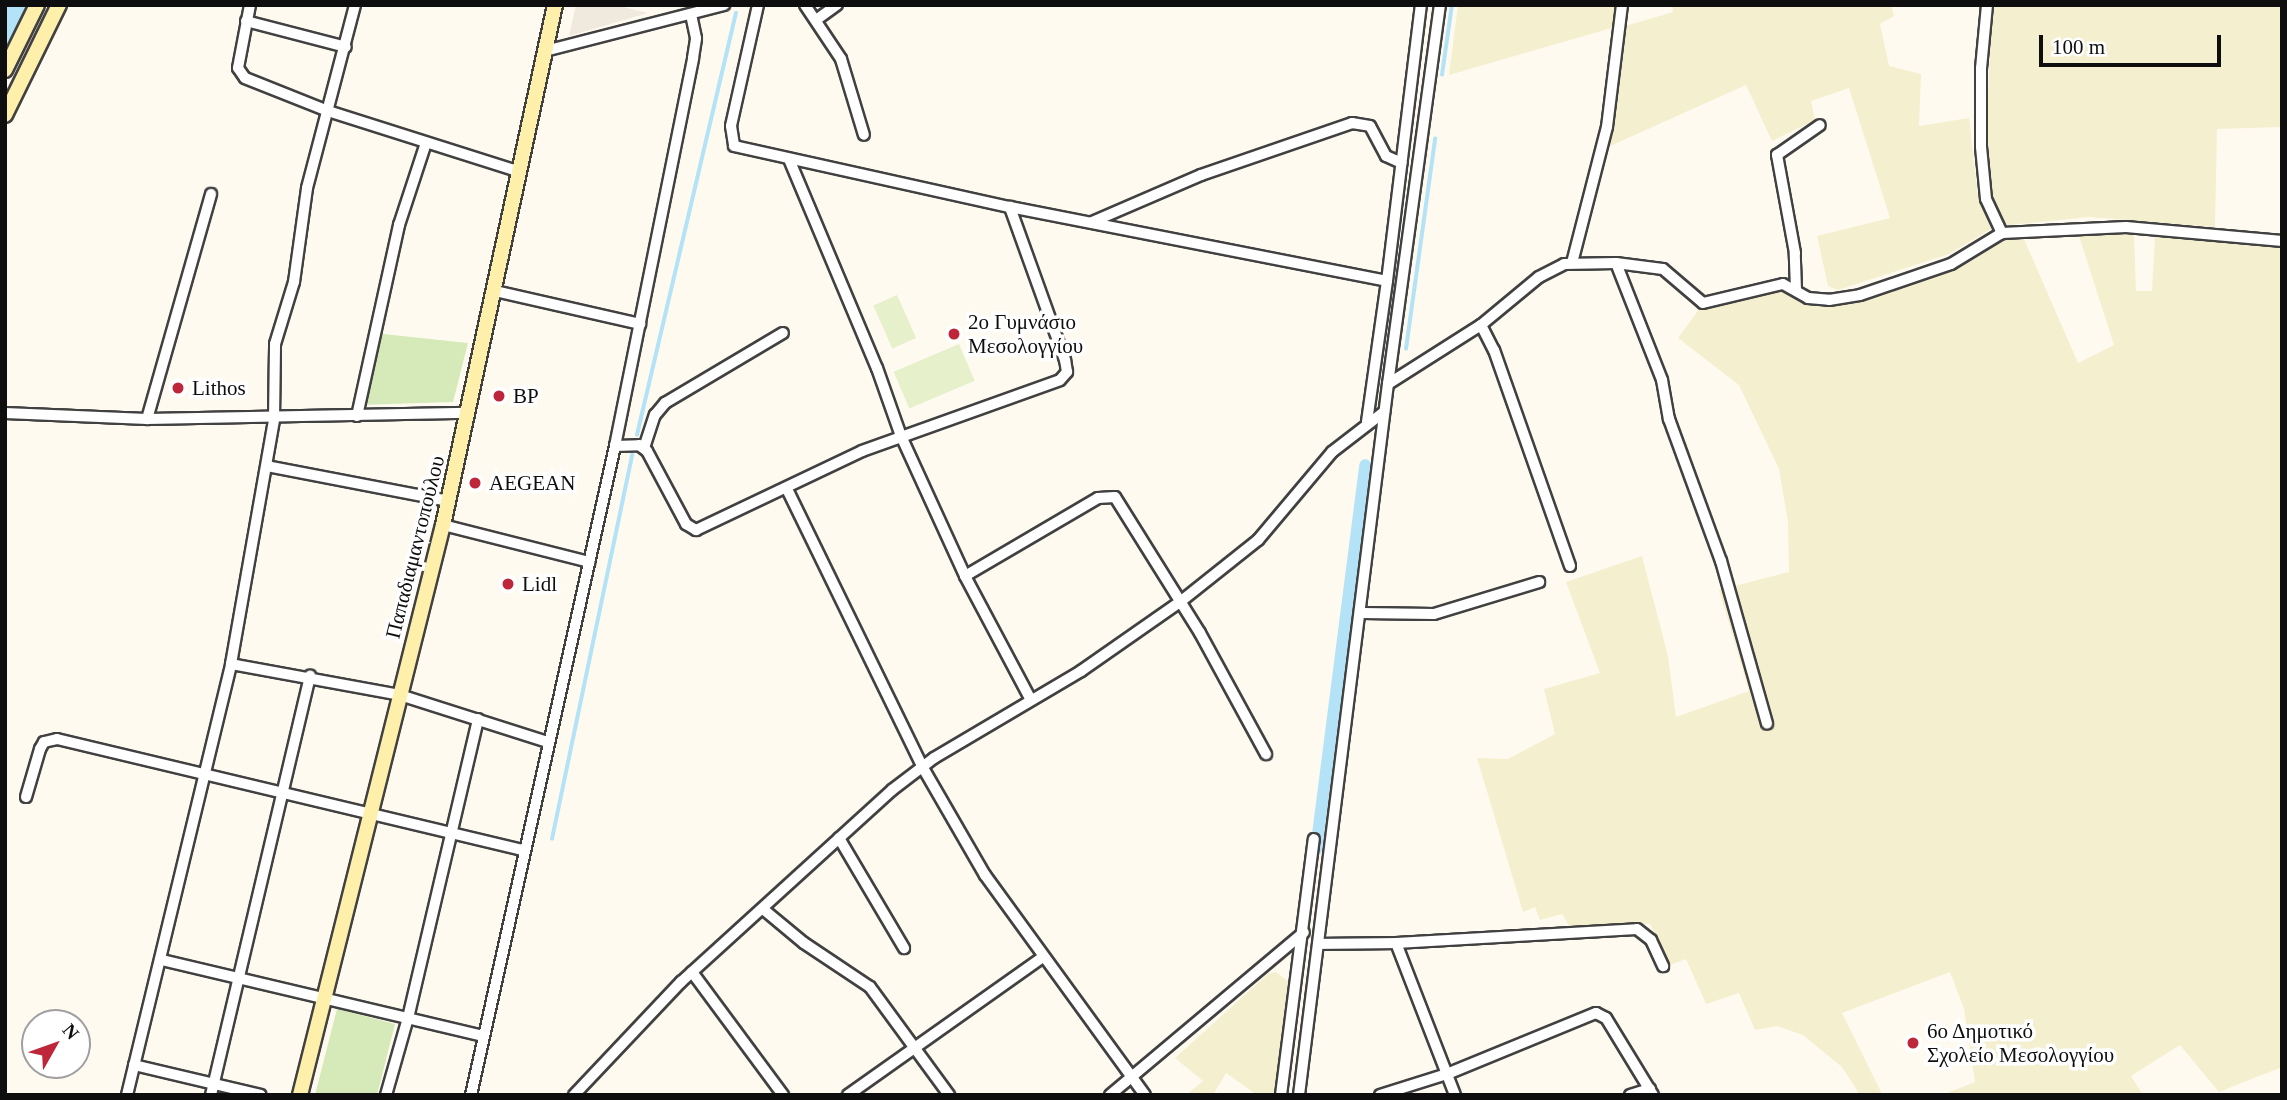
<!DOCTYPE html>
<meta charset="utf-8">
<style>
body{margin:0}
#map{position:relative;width:2287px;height:1100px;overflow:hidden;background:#fffaef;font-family:"Times New Roman",serif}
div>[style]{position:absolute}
.farmland>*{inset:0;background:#f4efcf}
.green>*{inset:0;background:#d5e9b9}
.pitch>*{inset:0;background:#e6f0ca;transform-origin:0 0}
.plaza>*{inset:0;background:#efe9de}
.water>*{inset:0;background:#b4e2f6}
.stream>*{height:3.5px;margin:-1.75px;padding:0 1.75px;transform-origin:1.75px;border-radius:1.75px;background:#b4e2f6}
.canal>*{height:12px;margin:-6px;padding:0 6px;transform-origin:6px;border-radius:6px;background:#b4e2f6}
.roads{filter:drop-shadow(2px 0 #414141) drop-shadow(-2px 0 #414141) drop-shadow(0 2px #414141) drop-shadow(0 -2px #414141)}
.street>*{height:10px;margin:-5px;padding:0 5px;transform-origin:5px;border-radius:5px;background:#fff}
.secondary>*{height:14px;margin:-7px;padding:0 7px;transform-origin:7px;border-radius:7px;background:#feefab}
.dots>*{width:19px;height:19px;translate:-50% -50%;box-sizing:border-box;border:4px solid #fff;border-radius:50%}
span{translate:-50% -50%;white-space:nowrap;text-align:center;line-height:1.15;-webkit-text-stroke:7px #fff;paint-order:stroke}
.poi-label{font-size:21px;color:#0e0e0e}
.left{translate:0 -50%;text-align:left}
.street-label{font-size:21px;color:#0e0e0e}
.frame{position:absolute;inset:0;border:7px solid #0e0e0e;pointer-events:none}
.north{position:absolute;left:21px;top:1009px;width:70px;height:70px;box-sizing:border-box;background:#fff;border:2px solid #9f9f9f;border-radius:50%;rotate:50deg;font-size:19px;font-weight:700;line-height:28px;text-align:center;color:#0e0e0e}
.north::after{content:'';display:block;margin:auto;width:24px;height:32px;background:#bd2739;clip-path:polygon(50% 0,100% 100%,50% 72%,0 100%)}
.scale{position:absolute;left:2039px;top:35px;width:182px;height:32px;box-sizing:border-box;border:4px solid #0e0e0e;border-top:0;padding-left:9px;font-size:21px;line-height:24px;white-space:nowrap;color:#0e0e0e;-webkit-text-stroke:5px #fff;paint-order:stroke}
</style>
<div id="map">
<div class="farmland">
<i style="clip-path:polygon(1458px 5px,1617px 5px,1615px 27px,1449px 75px)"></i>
<i style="clip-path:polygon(1672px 5px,1891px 5px,1894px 16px,1880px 24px,1889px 66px,1921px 74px,1919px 126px,1969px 118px,1978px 197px,1991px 229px,1949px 254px,1838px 290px,1828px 286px,1817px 236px,1890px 218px,1849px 88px,1811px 101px,1815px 120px,1772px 141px,1746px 85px,1608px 147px,1622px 27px,1673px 12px)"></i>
<i style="clip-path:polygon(1992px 5px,2282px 5px,2282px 127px,2217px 129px,2215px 227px,2089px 217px,2009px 225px,2000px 221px,1992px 204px,1990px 183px,1987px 124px)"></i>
<i style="clip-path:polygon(2078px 233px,2134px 233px,2136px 291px,2152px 291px,2155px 234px,2282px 246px,2282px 1067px,2219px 1092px,2180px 1045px,2131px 1076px,2143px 1095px,1942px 1095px,1975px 1082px,1964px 1009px,1950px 972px,1842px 1013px,1882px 1094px,1860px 1095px,1842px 1067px,1803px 1035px,1777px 1026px,1755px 1030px,1739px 993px,1706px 1004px,1686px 959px,1670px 965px,1650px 924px,1571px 929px,1562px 914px,1540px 920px,1535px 907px,1523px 912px,1477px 758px,1508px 759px,1555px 734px,1544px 689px,1600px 673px,1566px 582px,1642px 556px,1668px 656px,1676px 717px,1749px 691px,1719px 590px,1789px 572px,1788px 522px,1779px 469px,1739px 385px,1678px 338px,1700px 308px,1779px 289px,1814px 305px,1839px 304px,1975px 259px,2001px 239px,2024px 239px,2078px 363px,2114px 345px)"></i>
<i style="clip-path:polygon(1276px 972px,1289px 982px,1274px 1095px,1257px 1095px,1226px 1073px,1213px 1095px,1186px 1095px,1203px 1081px,1175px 1058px,1269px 973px)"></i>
</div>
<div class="green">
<i style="clip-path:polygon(374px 333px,468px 343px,453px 402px,358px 405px)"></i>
<i style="clip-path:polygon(337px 1009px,395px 1024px,377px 1095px,315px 1095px)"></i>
</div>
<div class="pitch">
<i style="left:897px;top:295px;width:47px;height:26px;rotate:66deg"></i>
<i style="left:959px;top:344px;width:40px;height:71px;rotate:67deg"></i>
</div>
<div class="plaza">
<i style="clip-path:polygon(576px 5px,615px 5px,648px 13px,569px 36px)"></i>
</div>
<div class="water">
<i style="clip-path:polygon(5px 5px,28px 5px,5px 54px)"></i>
</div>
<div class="stream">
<i style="left:1442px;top:75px;width:71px;rotate:-81.9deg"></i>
<i style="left:1406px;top:349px;width:212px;rotate:-82.1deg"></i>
<i style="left:637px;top:435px;width:433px;rotate:-76.8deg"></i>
<i style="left:552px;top:839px;width:392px;rotate:-78.2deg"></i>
</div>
<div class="canal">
<i style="left:1316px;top:850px;width:388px;rotate:-82.7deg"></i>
</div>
<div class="roads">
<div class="street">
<i style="left:250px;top:5px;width:64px;rotate:100.8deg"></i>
<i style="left:238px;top:68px;width:12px;rotate:55deg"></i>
<i style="left:245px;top:78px;width:89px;rotate:21.7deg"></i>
<i style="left:328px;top:111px;width:201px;rotate:17.6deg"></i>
<i style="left:758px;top:5px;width:124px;rotate:102.6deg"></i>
<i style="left:731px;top:126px;width:20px;rotate:81deg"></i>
<i style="left:734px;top:146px;width:283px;rotate:12.5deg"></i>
<i style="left:1010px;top:207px;width:384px;rotate:11.1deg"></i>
<i style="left:1387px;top:281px;width:142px;rotate:98.1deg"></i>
<i style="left:805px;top:5px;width:65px;rotate:56.3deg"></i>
<i style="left:841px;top:59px;width:79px;rotate:73.2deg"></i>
<i style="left:1987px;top:5px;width:63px;rotate:95.4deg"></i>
<i style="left:1981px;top:68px;width:79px;rotate:90deg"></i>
<i style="left:1981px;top:147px;width:52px;rotate:84.5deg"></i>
<i style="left:1986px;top:199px;width:38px;rotate:65deg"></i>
<i style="left:816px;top:20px;width:26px;rotate:-36deg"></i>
<i style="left:246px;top:21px;width:103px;rotate:14.6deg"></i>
<i style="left:545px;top:51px;width:185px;rotate:-14.4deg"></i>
<i style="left:789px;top:159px;width:227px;rotate:67.2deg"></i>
<i style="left:877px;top:368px;width:72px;rotate:70.6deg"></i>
<i style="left:901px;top:436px;width:154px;rotate:65.4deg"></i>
<i style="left:965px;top:576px;width:140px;rotate:62deg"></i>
<i style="left:1092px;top:222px;width:119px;rotate:-23.3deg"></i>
<i style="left:1201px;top:175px;width:160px;rotate:-19deg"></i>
<i style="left:1352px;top:123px;width:18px;rotate:9deg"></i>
<i style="left:1370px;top:126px;width:34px;rotate:62deg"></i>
<i style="left:1386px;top:156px;width:17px;rotate:24deg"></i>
<i style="left:1572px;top:263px;width:140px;rotate:-75.6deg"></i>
<i style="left:1607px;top:127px;width:123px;rotate:-83deg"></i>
<i style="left:1616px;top:263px;width:126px;rotate:68.5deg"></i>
<i style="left:1662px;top:380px;width:40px;rotate:80deg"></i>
<i style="left:1669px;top:419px;width:151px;rotate:69.9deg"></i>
<i style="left:1721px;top:561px;width:169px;rotate:74.2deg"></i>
<i style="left:1387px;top:281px;width:278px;rotate:-83deg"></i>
<i style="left:1796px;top:290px;width:37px;rotate:-92deg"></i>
<i style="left:1795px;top:253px;width:100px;rotate:-100.4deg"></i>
<i style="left:1777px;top:155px;width:52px;rotate:-34.9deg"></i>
<i style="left:495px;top:291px;width:149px;rotate:12.8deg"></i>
<i style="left:1481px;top:325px;width:28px;rotate:63deg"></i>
<i style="left:1494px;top:350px;width:229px;rotate:70.6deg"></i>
<i style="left:1388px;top:384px;width:383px;rotate:-82.2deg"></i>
<i style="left:5px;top:413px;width:142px;rotate:2.4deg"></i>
<i style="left:147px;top:419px;width:322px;rotate:-1.1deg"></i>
<i style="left:357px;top:416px;width:196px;rotate:-77.6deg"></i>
<i style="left:399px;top:225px;width:86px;rotate:-71.8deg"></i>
<i style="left:147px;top:419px;width:234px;rotate:-74.1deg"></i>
<i style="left:615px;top:446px;width:24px;rotate:-2deg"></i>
<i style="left:639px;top:445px;width:10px;rotate:37deg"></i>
<i style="left:647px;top:451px;width:83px;rotate:61.9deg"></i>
<i style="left:686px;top:524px;width:12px;rotate:31deg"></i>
<i style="left:696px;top:530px;width:184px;rotate:-25.4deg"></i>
<i style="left:862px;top:451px;width:210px;rotate:-19.7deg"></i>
<i style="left:1060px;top:380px;width:11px;rotate:-49deg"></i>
<i style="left:1067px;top:372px;width:12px;rotate:-99deg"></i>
<i style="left:1065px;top:360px;width:163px;rotate:-109.8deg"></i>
<i style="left:644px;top:448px;width:35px;rotate:-72deg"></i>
<i style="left:655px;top:415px;width:16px;rotate:-50deg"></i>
<i style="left:665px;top:403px;width:137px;rotate:-30.7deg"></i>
<i style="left:267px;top:466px;width:184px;rotate:10.9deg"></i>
<i style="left:787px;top:489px;width:308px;rotate:64deg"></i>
<i style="left:922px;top:766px;width:126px;rotate:60deg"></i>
<i style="left:985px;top:875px;width:272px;rotate:54deg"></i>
<i style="left:443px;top:525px;width:151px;rotate:14.2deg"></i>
<i style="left:965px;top:576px;width:154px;rotate:-30.4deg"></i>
<i style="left:1098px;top:498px;width:17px;rotate:-3deg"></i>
<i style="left:1115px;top:497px;width:160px;rotate:58deg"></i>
<i style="left:1200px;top:633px;width:138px;rotate:61.4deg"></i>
<i style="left:1363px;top:613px;width:71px;rotate:0.8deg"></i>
<i style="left:1434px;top:614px;width:110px;rotate:-16.9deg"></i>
<i style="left:231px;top:664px;width:172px;rotate:10.4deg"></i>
<i style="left:400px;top:695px;width:154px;rotate:17.7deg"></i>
<i style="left:26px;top:797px;width:50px;rotate:-73.7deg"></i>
<i style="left:40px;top:749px;width:8px;rotate:-60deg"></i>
<i style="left:44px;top:742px;width:13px;rotate:-13deg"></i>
<i style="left:57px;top:739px;width:478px;rotate:13.4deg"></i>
<i style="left:839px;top:838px;width:128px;rotate:59.4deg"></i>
<i style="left:763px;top:909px;width:53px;rotate:39.7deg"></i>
<i style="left:804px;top:943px;width:79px;rotate:33.7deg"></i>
<i style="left:870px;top:987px;width:134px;rotate:53.8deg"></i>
<i style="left:1318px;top:944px;width:78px;rotate:-0.7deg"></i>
<i style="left:162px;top:960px;width:330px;rotate:13.3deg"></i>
<i style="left:692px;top:972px;width:153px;rotate:53.5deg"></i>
<i style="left:134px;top:1065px;width:130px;rotate:13.3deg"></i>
<i style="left:127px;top:1095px;width:443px;rotate:-76.4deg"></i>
<i style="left:231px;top:664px;width:249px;rotate:-80deg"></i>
<i style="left:274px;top:419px;width:75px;rotate:-89.2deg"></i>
<i style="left:275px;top:344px;width:65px;rotate:-73deg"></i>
<i style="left:294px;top:282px;width:95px;rotate:-82.1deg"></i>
<i style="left:307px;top:188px;width:189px;rotate:-75.3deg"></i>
<i style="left:211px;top:1095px;width:431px;rotate:-76.7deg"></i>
<i style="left:386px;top:1095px;width:80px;rotate:-74.1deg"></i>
<i style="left:408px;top:1018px;width:307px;rotate:-76.8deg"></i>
<i style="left:471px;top:1095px;width:665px;rotate:-77.49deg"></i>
<i style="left:615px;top:446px;width:396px;rotate:-78.6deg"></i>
<i style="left:693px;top:58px;width:20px;rotate:-81deg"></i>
<i style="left:696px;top:38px;width:24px;rotate:-102deg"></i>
<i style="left:574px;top:1095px;width:156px;rotate:-46.6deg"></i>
<i style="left:681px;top:982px;width:285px;rotate:-42.3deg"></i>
<i style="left:892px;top:790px;width:53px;rotate:-37.3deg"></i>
<i style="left:934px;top:758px;width:171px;rotate:-30.6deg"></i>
<i style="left:1081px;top:671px;width:121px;rotate:-34.9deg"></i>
<i style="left:1180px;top:602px;width:100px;rotate:-38.5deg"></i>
<i style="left:1258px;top:540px;width:115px;rotate:-49.9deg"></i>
<i style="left:1332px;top:452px;width:66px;rotate:-37.6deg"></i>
<i style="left:848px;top:1095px;width:239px;rotate:-35.3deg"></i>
<i style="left:1110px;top:1095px;width:253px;rotate:-40deg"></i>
<i style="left:1281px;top:1095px;width:258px;rotate:-82.7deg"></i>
<i style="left:1299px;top:1095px;width:717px;rotate:-82.87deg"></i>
<i style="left:1388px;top:384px;width:110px;rotate:-32.4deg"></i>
<i style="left:1481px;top:325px;width:75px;rotate:-39.6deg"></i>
<i style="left:1539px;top:277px;width:28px;rotate:-27deg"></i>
<i style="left:1564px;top:264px;width:52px;rotate:-1.1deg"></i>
<i style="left:1616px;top:263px;width:47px;rotate:7.3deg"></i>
<i style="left:1663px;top:269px;width:52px;rotate:40.4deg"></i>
<i style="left:1703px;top:303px;width:82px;rotate:-13.4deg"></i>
<i style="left:1783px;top:284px;width:29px;rotate:29deg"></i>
<i style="left:1808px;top:298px;width:21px;rotate:5deg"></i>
<i style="left:1829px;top:300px;width:31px;rotate:-9deg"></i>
<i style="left:1860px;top:295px;width:96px;rotate:-18.8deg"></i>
<i style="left:1951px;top:264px;width:60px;rotate:-31.3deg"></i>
<i style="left:2002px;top:233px;width:124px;rotate:-2.8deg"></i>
<i style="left:2126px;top:227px;width:157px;rotate:5.1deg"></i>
<i style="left:1380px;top:1095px;width:70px;rotate:-17.4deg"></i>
<i style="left:1447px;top:1074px;width:161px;rotate:-22.3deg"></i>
<i style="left:1596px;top:1013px;width:11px;rotate:27deg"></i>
<i style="left:1606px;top:1018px;width:90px;rotate:58.6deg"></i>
<i style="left:1455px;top:1095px;width:163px;rotate:-111.2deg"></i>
<i style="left:1396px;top:943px;width:241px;rotate:-3.3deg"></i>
<i style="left:1637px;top:929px;width:18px;rotate:38deg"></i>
<i style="left:1651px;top:940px;width:29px;rotate:65deg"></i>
<i style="left:1630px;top:1095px;width:21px;rotate:-17deg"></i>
</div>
<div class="secondary">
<i style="left:5px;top:70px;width:72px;rotate:-63.8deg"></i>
<i style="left:5px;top:115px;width:123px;rotate:-63.9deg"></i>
<i style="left:300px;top:1095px;width:588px;rotate:-75.92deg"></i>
<i style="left:443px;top:525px;width:532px;rotate:-77.85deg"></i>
</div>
</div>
<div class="dots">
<i style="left:954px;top:334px;background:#bd2739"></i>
<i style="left:178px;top:388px;background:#bd2739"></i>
<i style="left:499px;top:396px;background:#bd2739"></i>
<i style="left:475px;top:483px;background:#bd2739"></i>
<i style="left:508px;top:584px;background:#bd2739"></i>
<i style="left:1913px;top:1043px;background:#bd2739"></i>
</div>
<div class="poi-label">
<span class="left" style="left:968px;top:334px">2ο Γυμνάσιο<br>Μεσολογγίου</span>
<span class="left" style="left:192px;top:388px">Lithos</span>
<span class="left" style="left:513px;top:396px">BP</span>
<span class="left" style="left:489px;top:483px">AEGEAN</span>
<span class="left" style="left:522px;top:584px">Lidl</span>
<span class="left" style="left:1927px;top:1043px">6ο Δημοτικό<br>Σχολείο Μεσολογγίου</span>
</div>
<div class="street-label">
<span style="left:415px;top:547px;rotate:-76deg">Παπαδιαμαντοπούλου</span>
</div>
<div class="frame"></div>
<div class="north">N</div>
<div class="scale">100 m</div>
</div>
